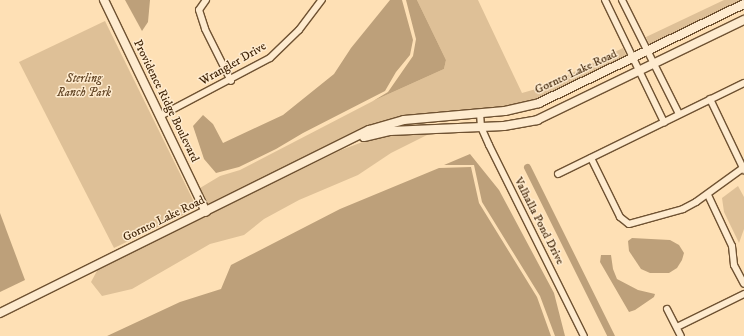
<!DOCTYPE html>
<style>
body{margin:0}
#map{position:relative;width:744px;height:336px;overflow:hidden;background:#fee0b5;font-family:"IM FELL DW Pica",serif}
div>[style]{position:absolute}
.green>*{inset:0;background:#dec097}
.water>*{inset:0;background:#bda07a}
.canal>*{height:7px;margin:-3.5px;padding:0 3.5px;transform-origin:3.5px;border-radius:3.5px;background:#bda07a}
.roads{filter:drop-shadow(1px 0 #6f5232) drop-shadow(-1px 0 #6f5232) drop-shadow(0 1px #6f5232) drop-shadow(0 -1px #6f5232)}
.minor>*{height:6px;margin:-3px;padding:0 3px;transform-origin:3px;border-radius:3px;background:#feebcf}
.tertiary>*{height:8px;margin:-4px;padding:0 4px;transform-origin:4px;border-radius:4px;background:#feebcf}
span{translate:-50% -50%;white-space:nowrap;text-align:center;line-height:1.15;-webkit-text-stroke:3px #feebcf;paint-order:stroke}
.street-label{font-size:12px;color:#3f2306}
.park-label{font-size:12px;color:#674a2a;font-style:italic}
</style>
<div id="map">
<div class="green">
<i style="clip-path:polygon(417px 0,478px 0,522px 93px,543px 87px,623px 48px,627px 57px,538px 100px,505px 107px,414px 115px,377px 123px,209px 207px,200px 188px,220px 176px,240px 170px,373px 101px,444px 69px,446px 60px)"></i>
<i style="clip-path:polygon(724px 0,743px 0,650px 46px,646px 37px)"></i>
<i style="clip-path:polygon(105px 21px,194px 202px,185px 214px,114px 248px,19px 62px)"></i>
<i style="clip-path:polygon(397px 134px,429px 134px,391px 153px,358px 175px,299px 200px,264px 219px,244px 235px,210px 244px,132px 289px,102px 296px,91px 282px,98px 269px,341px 150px,368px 140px)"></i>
<i style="clip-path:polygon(738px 186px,744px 197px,744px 229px,739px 243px,724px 212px,722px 198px)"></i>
</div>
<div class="water">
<i style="clip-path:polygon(125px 0,150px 0,148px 22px,142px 31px)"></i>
<i style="clip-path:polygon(390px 0,402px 0,413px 40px,410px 55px,396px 72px,385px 91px,303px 133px,276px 149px,239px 167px,216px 173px,204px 159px,193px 126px,203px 115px,213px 124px,223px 143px,283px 115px,334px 74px,351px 48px)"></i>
<i style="clip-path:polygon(406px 0,417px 0,446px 60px,444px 69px,373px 101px,388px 92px,413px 56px,416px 39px)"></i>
<i style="clip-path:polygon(470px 154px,499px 190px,554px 293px,565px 336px,555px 336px,540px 296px,482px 202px,474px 165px,444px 165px)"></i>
<i style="clip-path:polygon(471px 167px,479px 203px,537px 297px,551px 336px,107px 336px,180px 302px,221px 289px,231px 265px,340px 209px,439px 168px)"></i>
<i style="clip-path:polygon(0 213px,25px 280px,0 292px)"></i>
<i style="clip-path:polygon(632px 238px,670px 240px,679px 245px,684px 253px,682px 260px,677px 268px,669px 273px,650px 273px,641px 269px,629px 251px,628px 241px)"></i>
<i style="clip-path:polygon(601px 255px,611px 255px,613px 269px,617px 279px,638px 290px,655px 294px,654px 297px,635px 310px,629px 312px,600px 262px)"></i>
</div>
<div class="canal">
<i style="left:527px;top:167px;width:189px;rotate:63.6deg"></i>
</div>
<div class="roads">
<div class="minor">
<i style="left:206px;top:0;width:12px;rotate:125deg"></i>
<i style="left:199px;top:10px;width:20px;rotate:72deg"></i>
<i style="left:205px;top:29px;width:58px;rotate:63.4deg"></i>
<i style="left:605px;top:0;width:136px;rotate:64.2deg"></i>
<i style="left:622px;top:0;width:127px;rotate:63.4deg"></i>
<i style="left:710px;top:99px;width:79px;rotate:64.4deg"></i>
<i style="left:480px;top:113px;width:14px;rotate:86deg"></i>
<i style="left:481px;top:127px;width:20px;rotate:66deg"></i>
<i style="left:489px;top:145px;width:213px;rotate:63.6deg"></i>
<i style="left:160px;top:116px;width:124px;rotate:-27.8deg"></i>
<i style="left:270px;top:58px;width:40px;rotate:-44deg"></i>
<i style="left:299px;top:30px;width:38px;rotate:-53deg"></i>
<i style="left:591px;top:158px;width:66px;rotate:63.8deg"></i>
<i style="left:620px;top:217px;width:11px;rotate:38deg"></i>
<i style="left:629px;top:224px;width:56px;rotate:-15.5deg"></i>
<i style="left:683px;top:209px;width:15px;rotate:-28deg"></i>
<i style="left:696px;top:202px;width:58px;rotate:-35.9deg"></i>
<i style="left:558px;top:174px;width:207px;rotate:-26.1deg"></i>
<i style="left:708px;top:195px;width:56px;rotate:64.8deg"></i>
<i style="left:732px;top:246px;width:19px;rotate:84deg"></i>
<i style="left:734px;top:265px;width:21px;rotate:62deg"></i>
<i style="left:667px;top:309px;width:30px;rotate:63deg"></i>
<i style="left:677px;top:327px;width:75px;rotate:-26.2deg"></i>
</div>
<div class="tertiary">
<i style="left:104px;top:0;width:235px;rotate:64.3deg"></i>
<i style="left:364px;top:137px;width:27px;rotate:-13deg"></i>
<i style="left:390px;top:131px;width:114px;rotate:-2.5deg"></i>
<i style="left:504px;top:126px;width:34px;rotate:-10deg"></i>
<i style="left:537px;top:120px;width:230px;rotate:-25.8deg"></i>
<i style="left:0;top:313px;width:412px;rotate:-26.4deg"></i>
<i style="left:369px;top:130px;width:36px;rotate:-16deg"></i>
<i style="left:404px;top:120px;width:101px;rotate:-5.1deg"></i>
<i style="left:505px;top:111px;width:35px;rotate:-13deg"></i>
<i style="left:539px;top:103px;width:228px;rotate:-25.8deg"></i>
</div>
</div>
<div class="street-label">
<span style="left:233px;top:64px;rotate:-30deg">Wrangler Drive</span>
<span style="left:576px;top:72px;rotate:-25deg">Gornto Lake Road</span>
<span style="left:166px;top:101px;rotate:64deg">Providence Ridge Boulevard</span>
<span style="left:164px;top:219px;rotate:-26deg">Gornto Lake Road</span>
<span style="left:539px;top:221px;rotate:63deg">Valhalla Pond Drive</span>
</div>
<div class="park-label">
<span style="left:84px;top:86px">Sterling<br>Ranch Park</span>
</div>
</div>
